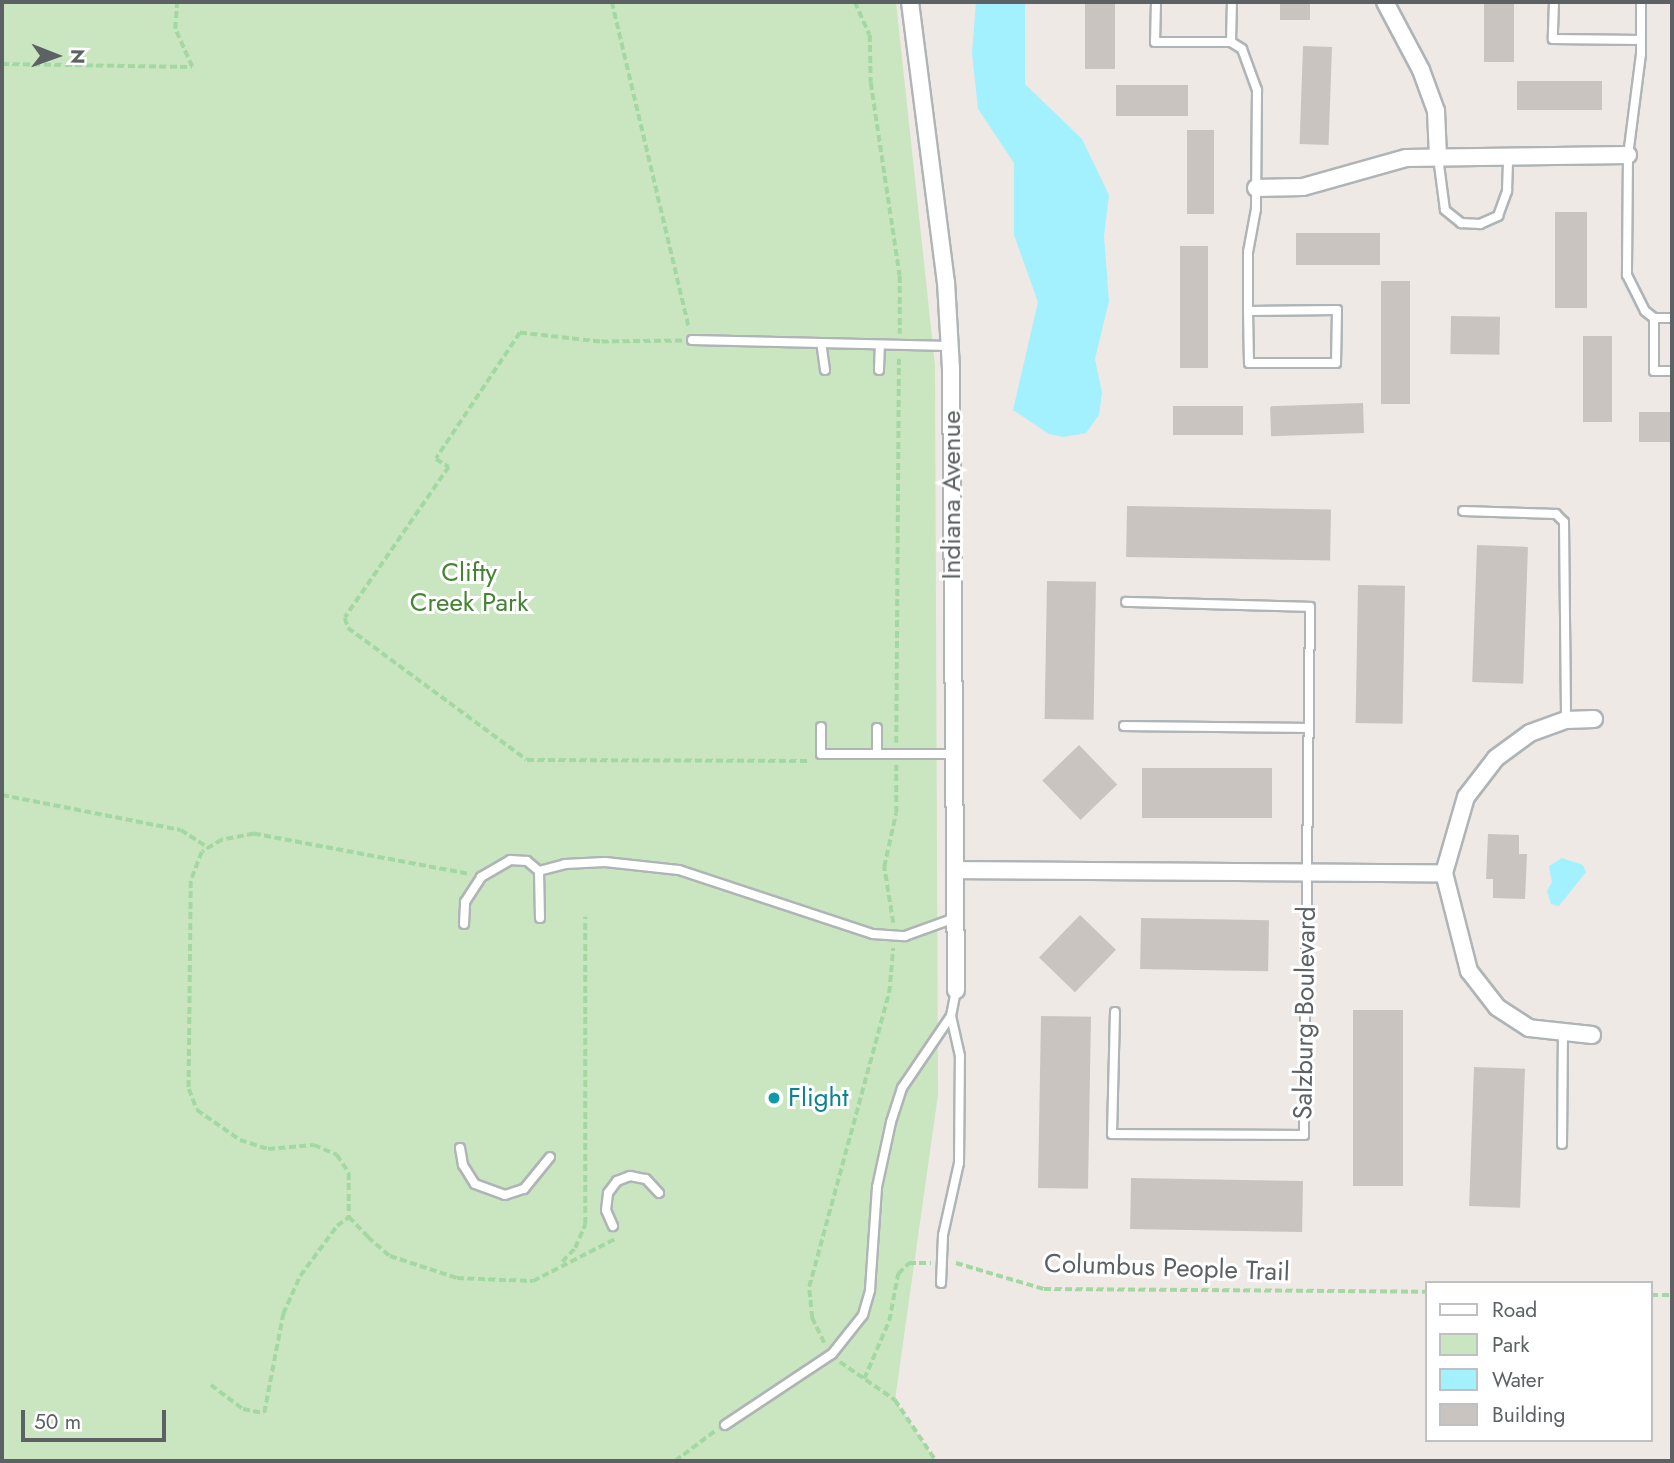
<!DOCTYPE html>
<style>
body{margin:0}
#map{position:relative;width:1674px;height:1463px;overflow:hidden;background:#eee9e4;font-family:Jost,sans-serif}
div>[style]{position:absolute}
.green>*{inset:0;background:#cae6c0}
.water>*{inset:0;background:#a3f0ff}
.building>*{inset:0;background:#cac4c1;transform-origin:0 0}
.path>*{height:3.5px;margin-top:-1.75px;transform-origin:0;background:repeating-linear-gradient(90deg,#a4d8a3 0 7px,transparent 0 10.5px)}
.roads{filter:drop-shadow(2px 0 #afb4b6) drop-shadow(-2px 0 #afb4b6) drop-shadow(0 2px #afb4b6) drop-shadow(0 -2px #afb4b6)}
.service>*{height:8px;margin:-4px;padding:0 4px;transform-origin:4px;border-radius:4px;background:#fff}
.minor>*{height:16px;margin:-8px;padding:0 8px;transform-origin:8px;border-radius:8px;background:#fff}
.dots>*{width:19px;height:19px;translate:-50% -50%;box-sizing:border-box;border:4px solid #fff;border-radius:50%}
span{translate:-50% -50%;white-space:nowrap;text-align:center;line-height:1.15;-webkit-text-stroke:6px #fff;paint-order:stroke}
.street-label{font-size:26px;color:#5c6264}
.park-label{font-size:26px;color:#468334}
.culture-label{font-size:26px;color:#0d838f}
.left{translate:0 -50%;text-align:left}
.frame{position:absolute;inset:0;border:4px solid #5c6264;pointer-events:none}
.legend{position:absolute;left:1425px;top:1281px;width:228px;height:161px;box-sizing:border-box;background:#fff;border:2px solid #bec0c1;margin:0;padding:9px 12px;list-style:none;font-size:21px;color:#5c6264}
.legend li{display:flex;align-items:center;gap:14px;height:35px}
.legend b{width:35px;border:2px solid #bec0c1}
.north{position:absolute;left:21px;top:21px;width:70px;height:70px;-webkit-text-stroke:5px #fff;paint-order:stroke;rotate:91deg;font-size:19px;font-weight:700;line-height:28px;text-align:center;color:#5c6264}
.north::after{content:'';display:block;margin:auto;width:24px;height:32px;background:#5c6264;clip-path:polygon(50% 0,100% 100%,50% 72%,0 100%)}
.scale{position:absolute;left:21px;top:1410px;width:145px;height:32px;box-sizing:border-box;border:4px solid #5c6264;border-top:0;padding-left:9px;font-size:21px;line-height:24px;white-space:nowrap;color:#5c6264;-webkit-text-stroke:5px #fff;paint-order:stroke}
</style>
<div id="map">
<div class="green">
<i style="clip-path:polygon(2px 2px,896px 2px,935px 365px,938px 1095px,895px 1400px,936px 1461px,2px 1461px)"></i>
</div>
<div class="water">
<i style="clip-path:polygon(976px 2px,1025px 2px,1025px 84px,1082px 139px,1109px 195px,1104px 236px,1109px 301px,1095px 359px,1102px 393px,1099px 415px,1086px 433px,1063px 437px,1049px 434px,1013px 410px,1038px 302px,1014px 235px,1014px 163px,978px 109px,972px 53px)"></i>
<i style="clip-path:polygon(1562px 858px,1583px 865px,1586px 872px,1559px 906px,1551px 904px,1547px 891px,1552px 882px,1549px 866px)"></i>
</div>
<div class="building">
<i style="left:1085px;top:2px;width:30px;height:67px"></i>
<i style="left:1280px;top:2px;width:30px;height:18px"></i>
<i style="left:1484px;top:2px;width:30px;height:60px"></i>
<i style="left:1303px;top:46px;width:29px;height:98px;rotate:2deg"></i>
<i style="left:1517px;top:81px;width:85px;height:29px"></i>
<i style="left:1116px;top:85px;width:72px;height:31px"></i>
<i style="left:1187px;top:130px;width:27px;height:84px"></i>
<i style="left:1555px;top:212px;width:32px;height:96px"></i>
<i style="left:1296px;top:233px;width:84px;height:32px"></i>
<i style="left:1180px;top:246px;width:28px;height:122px"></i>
<i style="left:1381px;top:281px;width:29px;height:123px"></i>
<i style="left:1451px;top:316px;width:49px;height:38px;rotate:1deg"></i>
<i style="left:1583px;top:336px;width:29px;height:86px"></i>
<i style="left:1363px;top:403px;width:30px;height:93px;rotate:88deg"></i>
<i style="left:1173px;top:406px;width:70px;height:29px"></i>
<i style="left:1639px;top:412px;width:33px;height:30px"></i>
<i style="left:1127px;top:506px;width:204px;height:51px;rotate:1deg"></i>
<i style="left:1477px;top:545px;width:51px;height:137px;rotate:2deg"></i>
<i style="left:1047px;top:581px;width:49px;height:138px;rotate:1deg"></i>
<i style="left:1358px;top:585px;width:47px;height:138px;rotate:1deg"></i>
<i style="left:1079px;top:745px;width:55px;height:51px;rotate:46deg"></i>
<i style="left:1142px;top:768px;width:130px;height:50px"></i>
<i style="clip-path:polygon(1488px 834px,1519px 835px,1519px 854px,1527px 854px,1525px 899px,1493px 898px,1493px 879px,1486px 879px)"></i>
<i style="left:1080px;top:915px;width:50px;height:59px;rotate:44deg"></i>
<i style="left:1141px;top:918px;width:128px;height:51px;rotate:1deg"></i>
<i style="left:1353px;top:1010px;width:50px;height:176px"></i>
<i style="left:1041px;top:1016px;width:50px;height:172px;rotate:1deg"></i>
<i style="left:1474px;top:1067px;width:51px;height:139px;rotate:2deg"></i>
<i style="left:1131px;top:1178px;width:172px;height:51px;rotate:1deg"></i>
</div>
<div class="path">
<i style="left:612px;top:2px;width:334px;rotate:76.7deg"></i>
<i style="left:855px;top:2px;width:36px;rotate:66deg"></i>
<i style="left:870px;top:35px;width:48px;rotate:88.8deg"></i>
<i style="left:871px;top:83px;width:195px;rotate:81.5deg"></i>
<i style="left:900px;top:276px;width:58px;rotate:90deg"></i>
<i style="left:2px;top:64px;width:190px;rotate:0.9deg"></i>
<i style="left:192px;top:67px;width:42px;rotate:-114.1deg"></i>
<i style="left:175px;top:29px;width:27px;rotate:-86deg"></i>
<i style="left:682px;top:341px;width:82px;rotate:179.3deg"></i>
<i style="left:600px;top:342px;width:81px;rotate:-173.6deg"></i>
<i style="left:520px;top:333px;width:151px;rotate:123.7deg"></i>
<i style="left:436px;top:459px;width:15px;rotate:32deg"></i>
<i style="left:449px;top:467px;width:183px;rotate:124.6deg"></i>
<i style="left:345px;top:618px;width:10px;rotate:73deg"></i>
<i style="left:348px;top:628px;width:222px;rotate:36.4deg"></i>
<i style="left:527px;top:760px;width:283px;rotate:0.2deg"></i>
<i style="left:896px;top:743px;width:384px;rotate:-89.6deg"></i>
<i style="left:2px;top:795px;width:182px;rotate:11.1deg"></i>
<i style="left:181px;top:830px;width:33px;rotate:33deg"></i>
<i style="left:467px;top:874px;width:217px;rotate:-169.4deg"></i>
<i style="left:254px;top:834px;width:33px;rotate:169deg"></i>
<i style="left:222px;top:840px;width:23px;rotate:149deg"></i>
<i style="left:202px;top:852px;width:31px;rotate:111deg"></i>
<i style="left:191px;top:881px;width:208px;rotate:90.6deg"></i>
<i style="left:189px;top:1089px;width:22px;rotate:69deg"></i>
<i style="left:197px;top:1110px;width:52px;rotate:34.9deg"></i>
<i style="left:240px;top:1140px;width:29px;rotate:18deg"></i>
<i style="left:268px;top:1149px;width:46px;rotate:-5deg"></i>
<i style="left:314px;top:1145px;width:25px;rotate:23deg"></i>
<i style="left:337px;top:1155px;width:22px;rotate:56deg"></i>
<i style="left:349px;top:1173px;width:44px;rotate:90deg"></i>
<i style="left:349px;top:1217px;width:28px;rotate:46deg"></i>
<i style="left:368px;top:1237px;width:29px;rotate:41deg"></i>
<i style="left:390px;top:1256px;width:71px;rotate:18.2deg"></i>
<i style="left:457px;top:1278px;width:76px;rotate:2.3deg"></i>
<i style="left:533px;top:1281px;width:92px;rotate:-27.1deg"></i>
<i style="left:893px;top:923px;width:57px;rotate:-99.1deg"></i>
<i style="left:884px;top:867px;width:55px;rotate:-77.5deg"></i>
<i style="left:896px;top:813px;width:48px;rotate:-90deg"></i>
<i style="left:562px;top:1262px;width:19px;rotate:-47deg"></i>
<i style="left:575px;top:1248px;width:26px;rotate:-67deg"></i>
<i style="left:585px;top:1224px;width:307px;rotate:-90deg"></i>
<i style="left:956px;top:1263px;width:92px;rotate:16.5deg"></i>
<i style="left:1044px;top:1289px;width:383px;rotate:0.4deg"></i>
<i style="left:1651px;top:1295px;width:21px"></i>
<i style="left:824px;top:1343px;width:28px;rotate:-116deg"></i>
<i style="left:812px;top:1318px;width:31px;rotate:-96deg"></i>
<i style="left:809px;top:1287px;width:305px;rotate:-74.8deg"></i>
<i style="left:889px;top:993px;width:45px;rotate:-84.9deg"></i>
<i style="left:840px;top:1362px;width:67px;rotate:34.6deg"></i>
<i style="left:895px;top:1400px;width:73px;rotate:56.1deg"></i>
<i style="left:864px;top:1379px;width:63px;rotate:-66.7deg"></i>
<i style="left:889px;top:1321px;width:48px;rotate:-79.2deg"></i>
<i style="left:898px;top:1274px;width:16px;rotate:-45deg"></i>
<i style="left:909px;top:1263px;width:22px"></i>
<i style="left:211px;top:1385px;width:40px;rotate:37deg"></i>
<i style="left:243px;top:1409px;width:21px;rotate:11deg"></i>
<i style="left:264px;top:1413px;width:101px;rotate:-79.1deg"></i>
<i style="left:283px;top:1314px;width:42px;rotate:-65.9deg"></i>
<i style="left:300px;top:1276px;width:62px;rotate:-53.5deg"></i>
<i style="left:337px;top:1226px;width:15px;rotate:-37deg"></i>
<i style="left:675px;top:1461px;width:50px;rotate:-36.9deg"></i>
</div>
<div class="roads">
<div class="service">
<i style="left:1156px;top:2px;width:40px;rotate:91.4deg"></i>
<i style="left:1155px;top:42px;width:76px"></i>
<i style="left:1231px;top:42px;width:13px;rotate:32deg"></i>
<i style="left:1242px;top:49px;width:44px;rotate:69.9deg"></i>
<i style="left:1257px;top:90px;width:119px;rotate:90.5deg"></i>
<i style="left:1256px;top:209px;width:44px;rotate:100.5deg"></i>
<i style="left:1248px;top:252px;width:59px;rotate:90deg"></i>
<i style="left:1248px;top:311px;width:52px;rotate:88.9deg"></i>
<i style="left:1249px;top:363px;width:87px"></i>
<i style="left:1336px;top:363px;width:53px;rotate:-88.9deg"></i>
<i style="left:1337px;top:310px;width:89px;rotate:179.4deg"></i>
<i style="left:1554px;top:2px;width:37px;rotate:92deg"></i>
<i style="left:1553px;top:39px;width:88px;rotate:0.7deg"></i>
<i style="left:1641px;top:2px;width:52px;rotate:90deg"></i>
<i style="left:1641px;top:54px;width:102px;rotate:97.3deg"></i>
<i style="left:1628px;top:155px;width:120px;rotate:90.5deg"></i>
<i style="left:1627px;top:275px;width:40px;rotate:63.4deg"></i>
<i style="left:1645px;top:311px;width:11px;rotate:38deg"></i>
<i style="left:1654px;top:318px;width:18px"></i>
<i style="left:1231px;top:42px;width:40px;rotate:-88.6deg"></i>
<i style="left:1438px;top:157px;width:53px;rotate:82.5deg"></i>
<i style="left:1445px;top:210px;width:21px;rotate:39deg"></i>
<i style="left:1461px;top:223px;width:19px;rotate:3deg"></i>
<i style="left:1480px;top:224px;width:20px;rotate:-24deg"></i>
<i style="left:1498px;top:216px;width:27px;rotate:-70deg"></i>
<i style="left:1507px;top:191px;width:35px;rotate:-88deg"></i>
<i style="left:1654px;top:318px;width:53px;rotate:90deg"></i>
<i style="left:1654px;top:371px;width:18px"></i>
<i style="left:692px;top:340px;width:129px;rotate:1.3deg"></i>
<i style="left:825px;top:370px;width:27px;rotate:-98deg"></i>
<i style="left:821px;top:343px;width:128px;rotate:1.3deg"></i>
<i style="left:879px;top:370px;width:24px;rotate:-88deg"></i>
<i style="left:1463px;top:511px;width:93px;rotate:1.8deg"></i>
<i style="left:1556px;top:514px;width:11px;rotate:45deg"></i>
<i style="left:1564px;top:522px;width:198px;rotate:89.4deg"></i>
<i style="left:1124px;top:726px;width:185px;rotate:0.6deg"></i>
<i style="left:821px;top:727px;width:27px;rotate:90deg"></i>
<i style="left:821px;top:754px;width:133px"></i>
<i style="left:877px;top:754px;width:26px;rotate:-90deg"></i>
<i style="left:539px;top:871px;width:27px;rotate:-15deg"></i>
<i style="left:565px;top:864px;width:40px;rotate:-2.9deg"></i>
<i style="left:605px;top:862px;width:74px;rotate:6.2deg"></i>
<i style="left:679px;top:870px;width:204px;rotate:18.3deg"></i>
<i style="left:873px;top:934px;width:32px;rotate:4deg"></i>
<i style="left:905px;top:936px;width:53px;rotate:-19.8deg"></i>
<i style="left:464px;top:924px;width:22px;rotate:-87deg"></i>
<i style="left:465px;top:902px;width:30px;rotate:-57deg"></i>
<i style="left:481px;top:877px;width:34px;rotate:-30deg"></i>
<i style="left:510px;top:860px;width:17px;rotate:3deg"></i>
<i style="left:527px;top:861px;width:16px;rotate:40deg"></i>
<i style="left:539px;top:871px;width:47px;rotate:88.8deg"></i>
<i style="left:1115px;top:1012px;width:122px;rotate:91.4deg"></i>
<i style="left:1112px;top:1134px;width:192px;rotate:0.3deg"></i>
<i style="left:1304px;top:1135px;width:528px;rotate:-89.35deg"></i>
<i style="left:1310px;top:607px;width:184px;rotate:-178.4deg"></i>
<i style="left:1562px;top:1144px;width:110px;rotate:-89.5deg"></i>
<i style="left:460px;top:1148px;width:17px;rotate:80deg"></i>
<i style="left:463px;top:1165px;width:22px;rotate:58deg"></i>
<i style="left:475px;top:1184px;width:32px;rotate:20deg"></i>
<i style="left:505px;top:1195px;width:20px;rotate:-18deg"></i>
<i style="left:524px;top:1189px;width:41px;rotate:-50.9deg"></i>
<i style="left:613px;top:1226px;width:17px;rotate:-114deg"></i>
<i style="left:606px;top:1210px;width:17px;rotate:-83deg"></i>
<i style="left:608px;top:1193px;width:15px;rotate:-53deg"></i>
<i style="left:617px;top:1181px;width:14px;rotate:-21deg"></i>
<i style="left:630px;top:1176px;width:16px;rotate:11deg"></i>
<i style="left:646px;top:1179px;width:19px;rotate:47deg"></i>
<i style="left:941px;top:1283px;width:48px;rotate:-87.6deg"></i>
<i style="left:943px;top:1235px;width:74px;rotate:-77.5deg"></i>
<i style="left:959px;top:1163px;width:107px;rotate:-89.5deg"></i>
<i style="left:960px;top:1056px;width:41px;rotate:-102.7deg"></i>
<i style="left:725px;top:1425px;width:128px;rotate:-33.6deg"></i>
<i style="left:832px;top:1354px;width:50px;rotate:-51.5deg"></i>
<i style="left:863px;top:1315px;width:26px;rotate:-74deg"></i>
<i style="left:870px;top:1290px;width:103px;rotate:-86.1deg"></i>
<i style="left:877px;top:1187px;width:66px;rotate:-77.8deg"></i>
<i style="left:891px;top:1122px;width:36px;rotate:-72deg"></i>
<i style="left:902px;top:1088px;width:87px;rotate:-55.8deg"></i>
<i style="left:951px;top:1016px;width:26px;rotate:-79deg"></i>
</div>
<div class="minor">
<i style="left:910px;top:2px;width:282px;rotate:82.7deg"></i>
<i style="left:946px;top:282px;width:87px;rotate:86.7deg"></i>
<i style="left:951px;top:369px;width:621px;rotate:89.54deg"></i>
<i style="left:1385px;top:2px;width:77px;rotate:62.1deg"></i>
<i style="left:1421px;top:70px;width:44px;rotate:69.9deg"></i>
<i style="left:1436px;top:111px;width:46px;rotate:87.5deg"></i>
<i style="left:1256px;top:188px;width:47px;rotate:-1.2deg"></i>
<i style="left:1303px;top:187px;width:107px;rotate:-15.7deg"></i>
<i style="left:1406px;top:158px;width:222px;rotate:-0.8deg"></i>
<i style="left:955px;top:870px;width:489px;rotate:0.4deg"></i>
<i style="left:1592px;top:1035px;width:63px;rotate:-173.7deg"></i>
<i style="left:1529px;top:1028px;width:38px;rotate:-147deg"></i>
<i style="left:1497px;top:1007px;width:46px;rotate:-127.9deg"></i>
<i style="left:1469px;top:971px;width:101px;rotate:-104.3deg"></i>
<i style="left:1444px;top:873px;width:79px;rotate:-73.9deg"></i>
<i style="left:1466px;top:797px;width:49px;rotate:-52.4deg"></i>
<i style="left:1496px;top:758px;width:42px;rotate:-36.3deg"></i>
<i style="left:1530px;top:733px;width:38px;rotate:-20deg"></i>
<i style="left:1566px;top:720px;width:28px;rotate:-2deg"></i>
</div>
</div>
<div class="dots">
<i style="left:774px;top:1098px;background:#0f9aa8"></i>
</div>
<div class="street-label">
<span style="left:952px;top:495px;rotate:-90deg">Indiana Avenue</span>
<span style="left:1305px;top:1013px;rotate:-89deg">Salzburg Boulevard</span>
<span style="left:1167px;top:1268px;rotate:2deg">Columbus People Trail</span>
</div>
<div class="park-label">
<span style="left:469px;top:588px">Clifty<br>Creek Park</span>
</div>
<div class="culture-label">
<span class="left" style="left:788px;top:1098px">Flight</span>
</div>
<div class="frame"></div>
<ul class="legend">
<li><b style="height:9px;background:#fff"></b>Road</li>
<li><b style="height:19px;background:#cae6c0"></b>Park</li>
<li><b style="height:19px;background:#a3f0ff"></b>Water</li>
<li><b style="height:19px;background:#cac4c1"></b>Building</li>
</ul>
<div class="north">N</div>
<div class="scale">50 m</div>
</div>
